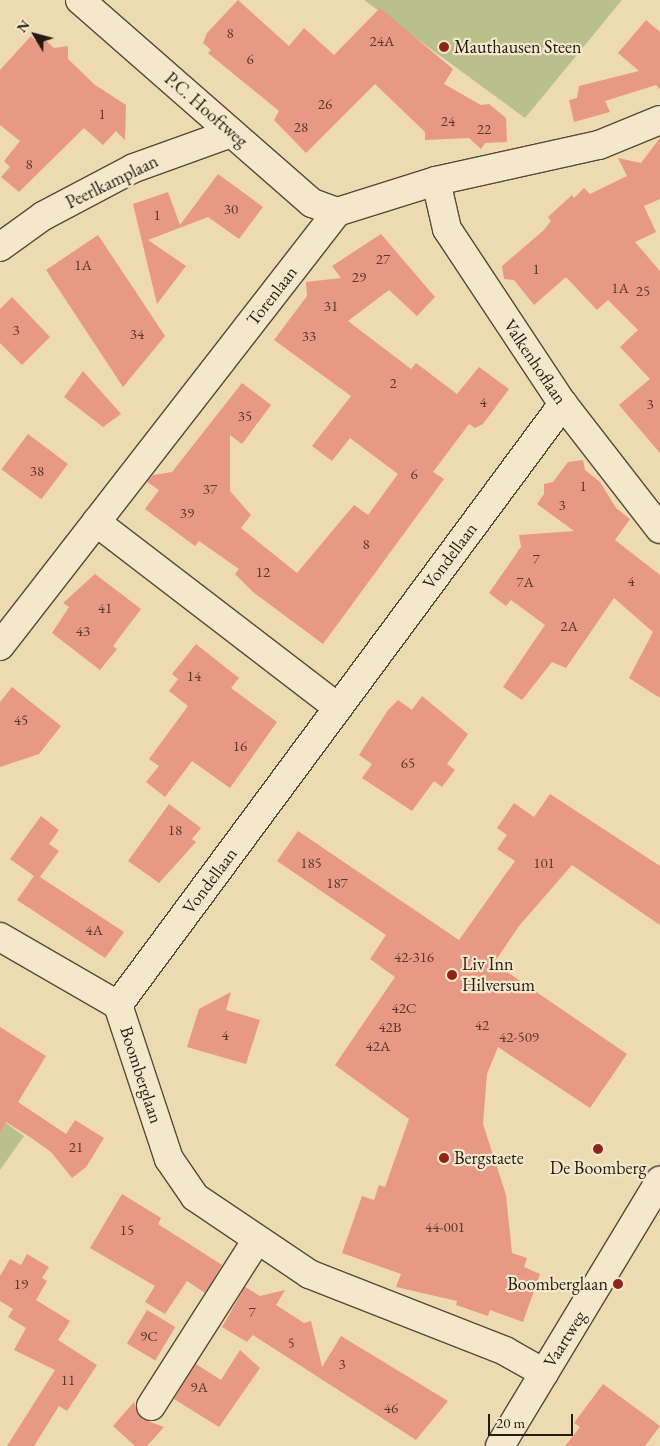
<!DOCTYPE html>
<style>
body{margin:0}
#map{position:relative;width:660px;height:1446px;overflow:hidden;background:#eddab0;font-family:"EB Garamond",serif}
div>[style]{position:absolute}
.green>*{inset:0;background:#b9c08b}
.building>*{inset:0;background:#e89983;transform-origin:0 0}
.roads{filter:drop-shadow(1px 0 #574a3a) drop-shadow(-1px 0 #574a3a) drop-shadow(0 1px #574a3a) drop-shadow(0 -1px #574a3a)}
.street>*{height:28px;margin:-14px;padding:0 14px;transform-origin:14px;border-radius:14px;background:#f3e7cc}
.secondary>*{height:28px;margin:-14px;padding:0 14px;transform-origin:14px;border-radius:14px;background:#f3e7cc}
.dots>*{width:14px;height:14px;translate:-50% -50%;box-sizing:border-box;border:2px solid #f3e7cc;border-radius:50%}
span{translate:-50% -50%;white-space:nowrap;text-align:center;line-height:1.15;-webkit-text-stroke:4.5px #f3e7cc;paint-order:stroke}
.number-label{font-size:15px;color:#563a2f}
.number-label span{-webkit-text-stroke-width:0}
.poi-label{font-size:18px;color:#251a13}
.left{translate:0 -50%;text-align:left}
.right{translate:-100% -50%;text-align:right}
.street-label{font-size:18px;color:#251a13}
.north{position:absolute;left:10px;top:10px;width:50px;height:50px;-webkit-text-stroke:4px #f3e7cc;paint-order:stroke;rotate:307deg;font-size:14px;font-weight:700;line-height:20px;text-align:center;color:#251a13}
.north::after{content:'';display:block;margin:auto;width:18px;height:22px;background:#251a13;clip-path:polygon(50% 0,100% 100%,50% 72%,0 100%)}
.scale{position:absolute;left:488px;top:1414px;width:85px;height:22px;box-sizing:border-box;border:2px solid #251a13;border-top:0;padding-left:6px;font-size:15px;line-height:18px;white-space:nowrap;color:#251a13;-webkit-text-stroke:4px #f3e7cc;paint-order:stroke}
</style>
<div id="map">
<div class="green">
<i style="clip-path:polygon(364px 0,622px 0,525px 118px)"></i>
<i style="clip-path:polygon(0 1119px,24px 1136px,0 1170px)"></i>
</div>
<div class="building">
<i style="clip-path:polygon(238px 0,289px 46px,304px 28px,334px 55px,380px 8px,453px 69px,444px 84px,481px 105px,489px 104px,506px 118px,507px 142px,485px 143px,481px 149px,469px 138px,425px 140px,425px 132px,375px 84px,306px 153px,274px 120px,279px 111px,208px 53px,211px 50px,203px 43px,207px 33px)"></i>
<i style="clip-path:polygon(646px 20px,660px 32px,660px 89px,656px 85px,605px 101px,610px 112px,574px 122px,569px 100px,577px 98px,579px 86px,639px 71px,618px 53px)"></i>
<i style="clip-path:polygon(31px 36px,36px 41px,41px 36px,54px 48px,68px 46px,68px 59px,95px 85px,126px 105px,125px 140px,116px 131px,103px 145px,84px 128px,19px 192px,1px 177px,10px 167px,4px 161px,20px 141px,0 125px,0 70px)"></i>
<i style="clip-path:polygon(660px 138px,660px 199px,644px 206px,656px 232px,635px 242px,660px 271px,660px 453px,619px 405px,650px 379px,620px 347px,638px 330px,608px 300px,597px 310px,566px 277px,534px 305px,514px 280px,504px 279px,502px 266px,544px 230px,551px 221px,548px 217px,572px 195px,574px 198px,584px 188px,590px 194px,627px 176px,618px 158px,641px 163px)"></i>
<i style="clip-path:polygon(218px 174px,263px 207px,239px 239px,208px 217px,148px 240px,186px 266px,157px 304px,133px 204px,168px 192px,180px 225px)"></i>
<i style="clip-path:polygon(381px 234px,435px 297px,417px 316px,389px 290px,348px 321px,411px 369px,416px 363px,457px 394px,479px 367px,509px 389px,483px 424px,475px 428px,469px 424px,433px 472px,444px 479px,323px 644px,253px 592px,235px 574px,239px 569px,199px 541px,195px 546px,145px 509px,159px 490px,147px 482px,153px 475px,172px 472px,242px 383px,271px 405px,242px 444px,230px 435px,230px 491px,251px 515px,241px 528px,297px 573px,354px 505px,368px 515px,398px 474px,350px 438px,332px 461px,312px 446px,351px 396px,274px 340px,307px 296px,306px 282px,341px 278px,332px 266px)"></i>
<i style="clip-path:polygon(98px 235px,165px 336px,123px 387px,46px 270px)"></i>
<i style="clip-path:polygon(12px 297px,50px 337px,22px 365px,0 343px,0 309px)"></i>
<i style="clip-path:polygon(83px 371px,121px 414px,103px 427px,64px 397px)"></i>
<i style="left:28px;top:434px;width:50px;height:44px;rotate:37deg"></i>
<i style="clip-path:polygon(583px 460px,585px 470px,600px 482px,616px 508px,630px 519px,615px 540px,660px 575px,660px 698px,629px 678px,653px 632px,614px 598px,566px 668px,552px 662px,522px 700px,503px 687px,545px 625px,511px 600px,506px 606px,489px 593px,521px 547px,519px 535px,574px 531px,537px 504px,544px 494px,544px 484px,553px 482px,568px 462px)"></i>
<i style="clip-path:polygon(95px 574px,141px 609px,113px 646px,117px 649px,100px 670px,52px 633px,69px 607px,63px 603px)"></i>
<i style="clip-path:polygon(196px 644px,239px 678px,231px 688px,277px 722px,230px 788px,192px 761px,165px 797px,146px 782px,159px 766px,149px 759px,188px 706px,169px 691px,178px 679px,172px 674px)"></i>
<i style="clip-path:polygon(12px 687px,61px 726px,39px 754px,0 767px,0 702px)"></i>
<i style="clip-path:polygon(422px 696px,468px 734px,447px 764px,455px 770px,442px 787px,434px 781px,412px 811px,362px 778px,372px 764px,359px 755px,388px 710px,398px 700px,412px 710px)"></i>
<i style="clip-path:polygon(550px 794px,660px 866px,660px 925px,572px 865px,519px 926px,494px 963px,627px 1054px,590px 1108px,498px 1047px,487px 1074px,483px 1124px,506px 1195px,512px 1253px,527px 1258px,524px 1267px,540px 1274px,523px 1322px,490px 1310px,488px 1316px,456px 1305px,457px 1301px,396px 1287px,401px 1274px,342px 1253px,362px 1196px,374px 1200px,379px 1185px,385px 1187px,409px 1119px,335px 1065px,395px 977px,370px 959px,386px 935px,277px 861px,298px 831px,459px 940px,515px 861px,497px 849px,507px 835px,497px 828px,514px 803px,534px 817px)"></i>
<i style="clip-path:polygon(169px 804px,201px 828px,192px 839px,196px 842px,159px 883px,128px 861px)"></i>
<i style="clip-path:polygon(41px 816px,59px 830px,49px 844px,59px 851px,40px 877px,124px 932px,105px 958px,17px 900px,34px 876px,10px 859px)"></i>
<i style="clip-path:polygon(231px 992px,226px 1010px,260px 1020px,246px 1064px,187px 1047px,199px 1009px)"></i>
<i style="clip-path:polygon(0 1027px,46px 1056px,18px 1102px,66px 1134px,75px 1120px,104px 1138px,86px 1167px,72px 1178px,51px 1152px,30px 1137px,6px 1122px,0 1133px)"></i>
<i style="clip-path:polygon(122px 1194px,161px 1218px,158px 1224px,222px 1265px,205px 1293px,187px 1281px,165px 1314px,145px 1302px,155px 1286px,90px 1248px)"></i>
<i style="clip-path:polygon(27px 1254px,49px 1267px,42px 1278px,47px 1281px,36px 1300px,70px 1321px,58px 1340px,97px 1365px,67px 1411px,59px 1406px,34px 1446px,7px 1446px,55px 1370px,14px 1350px,26px 1328px,8px 1317px,13px 1309px,0 1301px,0 1276px,10px 1259px,21px 1265px)"></i>
<i style="clip-path:polygon(245px 1287px,260px 1296px,285px 1290px,276px 1305px,304px 1323px,311px 1321px,322px 1367px,341px 1336px,448px 1401px,416px 1440px,253px 1335px,247px 1342px,222px 1327px)"></i>
<i style="left:147px;top:1310px;width:33px;height:39px;rotate:31deg"></i>
<i style="clip-path:polygon(240px 1350px,260px 1368px,219px 1427px,174px 1399px,196px 1364px,221px 1380px)"></i>
<i style="clip-path:polygon(603px 1384px,660px 1426px,645px 1446px,565px 1446px,580px 1427px,574px 1423px)"></i>
<i style="clip-path:polygon(134px 1402px,142px 1419px,164px 1427px,147px 1446px,135px 1446px,113px 1426px)"></i>
</div>
<div class="roads">
<div class="street">
<i style="left:80px;top:0;width:308px;rotate:41.2deg"></i>
<i style="left:312px;top:203px;width:27px;rotate:20deg"></i>
<i style="left:436px;top:181px;width:49px;rotate:77.1deg"></i>
<i style="left:447px;top:229px;width:210px;rotate:56.5deg"></i>
<i style="left:563px;top:404px;width:158px;rotate:52.2deg"></i>
<i style="left:0;top:247px;width:53px;rotate:-35.8deg"></i>
<i style="left:43px;top:216px;width:103px;rotate:-27.8deg"></i>
<i style="left:134px;top:168px;width:103px;rotate:-19.8deg"></i>
<i style="left:96px;top:522px;width:305px;rotate:37.5deg"></i>
<i style="left:0;top:646px;width:549px;rotate:-52.17deg"></i>
<i style="left:337px;top:212px;width:104px;rotate:-17.4deg"></i>
<i style="left:436px;top:181px;width:167px;rotate:-12.5deg"></i>
<i style="left:599px;top:145px;width:66px;rotate:-22.3deg"></i>
<i style="left:0;top:937px;width:136px;rotate:30deg"></i>
<i style="left:118px;top:1005px;width:162px;rotate:71.7deg"></i>
<i style="left:169px;top:1159px;width:46px;rotate:55.6deg"></i>
<i style="left:195px;top:1197px;width:138px;rotate:34deg"></i>
<i style="left:309px;top:1274px;width:211px;rotate:21.4deg"></i>
<i style="left:505px;top:1351px;width:45px;rotate:29.4deg"></i>
<i style="left:118px;top:1005px;width:748px;rotate:-53.48deg"></i>
<i style="left:151px;top:1406px;width:196px;rotate:-57.5deg"></i>
</div>
<div class="secondary">
<i style="left:500px;top:1446px;width:310px;rotate:-58.9deg"></i>
</div>
</div>
<div class="dots">
<i style="left:444px;top:47px;background:#8f2418"></i>
<i style="left:452px;top:975px;background:#8f2418"></i>
<i style="left:598px;top:1149px;background:#8f2418"></i>
<i style="left:444px;top:1158px;background:#8f2418"></i>
<i style="left:618px;top:1284px;background:#8f2418"></i>
</div>
<div class="number-label">
<span style="left:230px;top:33px">8</span>
<span style="left:382px;top:41px">24A</span>
<span style="left:250px;top:59px">6</span>
<span style="left:325px;top:104px">26</span>
<span style="left:102px;top:114px">1</span>
<span style="left:448px;top:121px">24</span>
<span style="left:301px;top:127px">28</span>
<span style="left:484px;top:129px">22</span>
<span style="left:29px;top:164px">8</span>
<span style="left:231px;top:209px">30</span>
<span style="left:157px;top:215px">1</span>
<span style="left:383px;top:259px">27</span>
<span style="left:83px;top:265px">1A</span>
<span style="left:536px;top:269px">1</span>
<span style="left:359px;top:277px">29</span>
<span style="left:620px;top:288px">1A</span>
<span style="left:643px;top:291px">25</span>
<span style="left:331px;top:306px">31</span>
<span style="left:16px;top:330px">3</span>
<span style="left:137px;top:334px">34</span>
<span style="left:309px;top:336px">33</span>
<span style="left:393px;top:383px">2</span>
<span style="left:483px;top:402px">4</span>
<span style="left:650px;top:404px">3</span>
<span style="left:245px;top:416px">35</span>
<span style="left:37px;top:471px">38</span>
<span style="left:414px;top:474px">6</span>
<span style="left:583px;top:486px">1</span>
<span style="left:210px;top:489px">37</span>
<span style="left:562px;top:505px">3</span>
<span style="left:187px;top:513px">39</span>
<span style="left:366px;top:544px">8</span>
<span style="left:536px;top:559px">7</span>
<span style="left:263px;top:572px">12</span>
<span style="left:631px;top:581px">4</span>
<span style="left:525px;top:582px">7A</span>
<span style="left:105px;top:608px">41</span>
<span style="left:569px;top:626px">2A</span>
<span style="left:83px;top:631px">43</span>
<span style="left:194px;top:676px">14</span>
<span style="left:21px;top:720px">45</span>
<span style="left:240px;top:746px">16</span>
<span style="left:408px;top:763px">65</span>
<span style="left:175px;top:830px">18</span>
<span style="left:311px;top:863px">185</span>
<span style="left:544px;top:863px">101</span>
<span style="left:337px;top:883px">187</span>
<span style="left:94px;top:930px">4A</span>
<span style="left:414px;top:957px">42-316</span>
<span style="left:404px;top:1008px">42C</span>
<span style="left:482px;top:1025px">42</span>
<span style="left:390px;top:1027px">42B</span>
<span style="left:225px;top:1035px">4</span>
<span style="left:519px;top:1037px">42-509</span>
<span style="left:378px;top:1046px">42A</span>
<span style="left:76px;top:1147px">21</span>
<span style="left:445px;top:1227px">44-001</span>
<span style="left:127px;top:1230px">15</span>
<span style="left:21px;top:1284px">19</span>
<span style="left:252px;top:1312px">7</span>
<span style="left:149px;top:1336px">9C</span>
<span style="left:291px;top:1343px">5</span>
<span style="left:342px;top:1364px">3</span>
<span style="left:68px;top:1380px">11</span>
<span style="left:199px;top:1387px">9A</span>
<span style="left:391px;top:1408px">46</span>
</div>
<div class="poi-label">
<span class="left" style="left:454px;top:47px">Mauthausen Steen</span>
<span class="left" style="left:462px;top:975px">Liv Inn<br>Hilversum</span>
<span class="left" style="left:454px;top:1158px">Bergstaete</span>
<span style="left:598px;top:1168px">De Boomberg</span>
<span class="right" style="left:608px;top:1284px">Boomberglaan</span>
</div>
<div class="street-label">
<span style="left:206px;top:110px;rotate:41deg">P.C. Hooftweg</span>
<span style="left:112px;top:182px;rotate:-26deg">Peerlkamplaan</span>
<span style="left:272px;top:296px;rotate:-52deg">Torenlaan</span>
<span style="left:535px;top:362px;rotate:56deg">Valkenhoflaan</span>
<span style="left:450px;top:556px;rotate:-53deg">Vondellaan</span>
<span style="left:210px;top:881px;rotate:-53deg">Vondellaan</span>
<span style="left:141px;top:1075px;rotate:72deg">Boomberglaan</span>
<span style="left:565px;top:1339px;rotate:-58deg">Vaartweg</span>
</div>
<div class="north">N</div>
<div class="scale">20 m</div>
</div>
